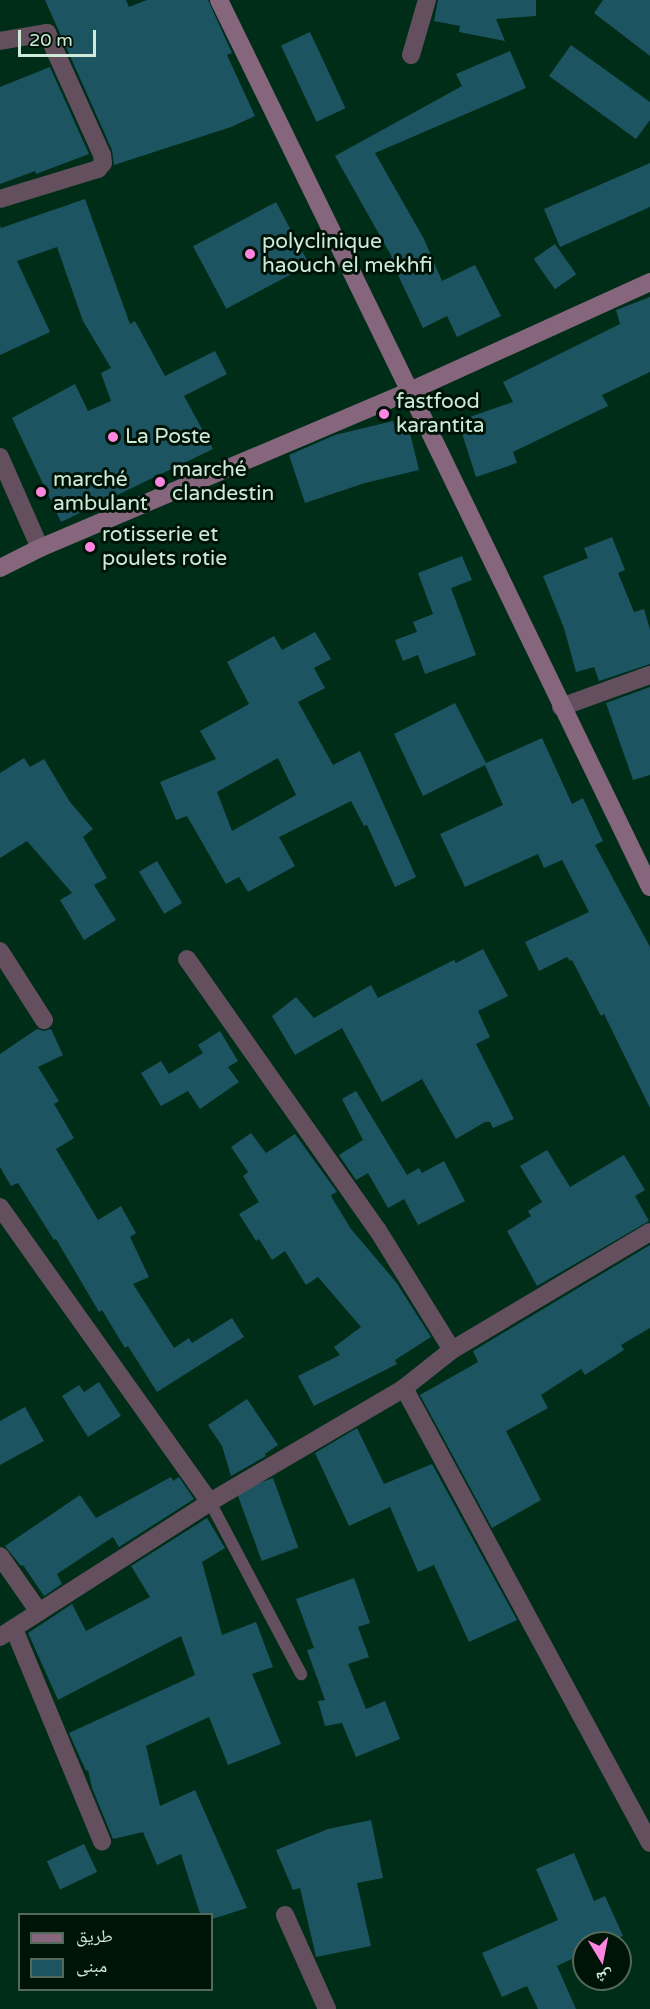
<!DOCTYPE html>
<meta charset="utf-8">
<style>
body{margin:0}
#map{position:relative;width:650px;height:2009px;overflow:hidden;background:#002d18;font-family:"Varela Round","Noto Naskh Arabic",sans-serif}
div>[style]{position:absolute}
.building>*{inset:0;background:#1c5462;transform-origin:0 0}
.lane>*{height:12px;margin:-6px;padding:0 6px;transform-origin:6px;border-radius:6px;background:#634f5d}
.street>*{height:18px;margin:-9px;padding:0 9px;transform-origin:9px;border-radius:9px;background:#634f5d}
.secondary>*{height:18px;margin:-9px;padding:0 9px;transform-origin:9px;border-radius:9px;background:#86667c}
.dots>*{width:16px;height:16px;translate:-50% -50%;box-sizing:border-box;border:3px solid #001307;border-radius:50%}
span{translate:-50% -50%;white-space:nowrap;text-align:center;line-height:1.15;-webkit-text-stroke:6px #001307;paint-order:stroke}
.poi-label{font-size:21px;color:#ceead8}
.left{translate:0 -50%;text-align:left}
.legend{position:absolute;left:18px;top:1913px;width:195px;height:78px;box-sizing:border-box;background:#001307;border:2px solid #52695b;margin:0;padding:8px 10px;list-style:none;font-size:18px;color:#ceead8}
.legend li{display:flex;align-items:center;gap:12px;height:30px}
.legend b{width:30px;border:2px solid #52695b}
.north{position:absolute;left:572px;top:1931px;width:60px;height:60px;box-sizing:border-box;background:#001307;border:2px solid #52695b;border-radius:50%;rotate:170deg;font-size:16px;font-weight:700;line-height:24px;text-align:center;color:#ceead8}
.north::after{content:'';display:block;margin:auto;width:21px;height:27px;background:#fe85e0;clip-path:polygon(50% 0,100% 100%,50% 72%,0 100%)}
.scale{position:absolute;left:18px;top:30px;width:78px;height:27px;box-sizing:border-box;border:3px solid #ceead8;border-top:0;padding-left:8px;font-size:18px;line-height:21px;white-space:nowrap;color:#ceead8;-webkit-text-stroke:4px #001307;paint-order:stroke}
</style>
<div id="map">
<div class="building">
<i style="clip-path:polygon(45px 0,126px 0,129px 7px,147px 0,208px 0,232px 53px,227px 55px,255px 116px,231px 127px,114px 165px,112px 150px)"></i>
<i style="clip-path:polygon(438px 0,536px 0,536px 16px,496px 19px,505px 41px,459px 32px,460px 26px,434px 21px)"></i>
<i style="clip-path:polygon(603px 0,650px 0,650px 56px,594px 13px)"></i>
<i style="left:310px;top:32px;width:84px;height:32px;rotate:65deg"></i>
<i style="clip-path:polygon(571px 45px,650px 102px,650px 120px,636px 139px,549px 76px)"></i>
<i style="clip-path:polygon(510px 51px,526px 88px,375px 153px,424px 239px,442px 281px,475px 265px,501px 316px,457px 337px,447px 316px,423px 328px,390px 258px,392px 257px,335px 156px,462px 86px,456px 74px)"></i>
<i style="clip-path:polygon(50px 67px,89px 154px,36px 174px,35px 171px,0 184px,0 87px)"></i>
<i style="clip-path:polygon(650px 163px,650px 207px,560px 247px,544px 209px)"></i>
<i style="clip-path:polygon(85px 199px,130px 324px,135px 321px,165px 376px,215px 351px,227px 374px,184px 396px,213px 449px,61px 522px,12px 418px,75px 384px,88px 411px,111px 401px,101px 373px,111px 368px,83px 321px,57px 247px,17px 261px,50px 332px,0 355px,0 225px,1px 228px)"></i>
<i style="left:276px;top:202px;width:71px;height:94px;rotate:62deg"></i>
<i style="left:555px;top:244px;width:37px;height:26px;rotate:55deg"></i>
<i style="clip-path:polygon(650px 297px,650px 372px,602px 395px,608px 406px,513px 452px,517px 463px,476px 477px,458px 421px,513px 402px,503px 382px,620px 324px,616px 310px)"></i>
<i style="clip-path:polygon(393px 421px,396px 432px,409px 429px,419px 470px,365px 483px,305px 503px,289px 455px,335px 435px)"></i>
<i style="clip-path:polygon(612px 537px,625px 570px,618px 573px,634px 612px,644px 609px,650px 630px,650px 664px,599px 681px,594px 667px,576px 672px,564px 628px,543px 576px,588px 558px,584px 548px)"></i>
<i style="clip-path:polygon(462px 556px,472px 580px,451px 588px,476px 655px,425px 674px,418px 655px,403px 661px,395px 640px,417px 632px,413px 622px,433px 614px,418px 573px)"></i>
<i style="clip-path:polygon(evenodd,315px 632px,331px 659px,314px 668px,325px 688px,298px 702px,333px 765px,360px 751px,416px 877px,395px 887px,367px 825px,364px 826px,351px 801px,279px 837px,295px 866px,248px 892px,239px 877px,226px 884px,187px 816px,176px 820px,160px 782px,216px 759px,200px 731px,249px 704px,227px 662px,274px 636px,282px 650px,315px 632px,278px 758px,296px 795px,232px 831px,217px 792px,278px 758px)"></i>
<i style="clip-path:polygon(650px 687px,650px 775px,633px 780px,606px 703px)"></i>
<i style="clip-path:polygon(455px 703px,486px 763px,542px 738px,572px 804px,583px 798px,603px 841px,595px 845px,650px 947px,650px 1108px,604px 1014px,601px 1016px,572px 960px,570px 961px,567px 957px,539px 971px,525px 942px,589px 912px,562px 860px,544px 868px,538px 854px,465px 887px,440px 834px,503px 805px,485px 765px,423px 796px,394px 734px)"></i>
<i style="clip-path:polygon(24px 758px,30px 767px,44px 759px,70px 802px,93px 829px,83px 837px,107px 878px,94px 885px,116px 920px,84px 940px,60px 900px,72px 893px,27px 841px,0 858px,0 773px)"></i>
<i style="left:157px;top:861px;width:49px;height:21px;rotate:59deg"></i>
<i style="clip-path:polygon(483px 949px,508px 996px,478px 1011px,490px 1037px,476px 1044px,514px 1119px,493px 1128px,490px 1122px,485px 1122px,456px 1139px,422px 1079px,382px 1102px,342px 1028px,295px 1055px,272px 1016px,296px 997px,314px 1018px,371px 985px,378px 998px,454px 960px,456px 963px)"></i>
<i style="clip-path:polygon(37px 1029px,44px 1031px,51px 1029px,63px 1055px,38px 1067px,59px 1101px,54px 1104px,74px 1138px,56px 1149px,98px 1220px,121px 1206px,136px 1233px,130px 1237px,149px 1277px,133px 1284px,174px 1348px,189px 1338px,192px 1343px,232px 1318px,244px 1337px,157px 1392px,128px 1346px,125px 1348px,102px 1310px,99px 1312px,56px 1239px,54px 1240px,18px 1183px,11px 1186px,0 1167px,0 1054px)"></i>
<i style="clip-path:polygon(220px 1031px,238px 1061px,228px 1067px,239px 1082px,200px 1109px,188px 1091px,161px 1106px,141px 1073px,161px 1061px,169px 1074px,203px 1053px,198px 1045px)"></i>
<i style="clip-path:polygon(356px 1091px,407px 1175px,419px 1168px,422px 1173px,444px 1161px,465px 1201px,418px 1225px,404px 1199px,388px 1208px,368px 1173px,356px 1180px,339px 1155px,363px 1140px,342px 1099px)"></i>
<i style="clip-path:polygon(251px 1133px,266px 1153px,295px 1134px,337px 1192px,331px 1195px,332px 1198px,351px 1229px,396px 1282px,431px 1337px,395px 1360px,397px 1364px,314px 1406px,298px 1376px,340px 1355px,334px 1347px,361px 1327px,318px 1277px,306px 1285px,285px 1251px,272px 1260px,259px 1239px,256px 1241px,239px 1214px,259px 1202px,243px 1176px,248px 1172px,231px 1147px)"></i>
<i style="clip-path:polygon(547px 1150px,570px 1187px,624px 1155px,645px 1190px,635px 1196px,649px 1221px,537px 1286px,507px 1231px,531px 1216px,528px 1211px,542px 1202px,520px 1166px)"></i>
<i style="clip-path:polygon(650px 1245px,650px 1328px,621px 1345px,624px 1350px,585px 1375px,581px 1369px,541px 1395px,548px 1408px,506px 1431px,541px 1500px,492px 1528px,420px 1395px,478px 1362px,473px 1351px)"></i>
<i style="clip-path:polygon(99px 1382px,121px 1416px,88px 1437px,62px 1396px,79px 1385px,84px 1392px)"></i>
<i style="clip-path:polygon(247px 1399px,278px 1445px,265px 1454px,266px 1456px,231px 1476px,222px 1446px,208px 1425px)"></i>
<i style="clip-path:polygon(25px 1407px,44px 1441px,0 1465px,0 1421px)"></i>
<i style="clip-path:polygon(357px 1428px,384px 1484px,432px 1464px,517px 1620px,469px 1642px,434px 1565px,418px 1572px,390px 1507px,349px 1526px,315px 1453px)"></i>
<i style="clip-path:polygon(171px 1477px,173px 1481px,179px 1477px,194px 1499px,119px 1547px,113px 1537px,57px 1574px,62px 1584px,44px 1596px,23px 1565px,21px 1566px,5px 1546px,80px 1495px,96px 1518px)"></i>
<i style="left:273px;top:1478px;width:74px;height:39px;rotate:70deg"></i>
<i style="clip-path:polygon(207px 1518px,225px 1548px,202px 1562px,222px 1635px,256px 1622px,273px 1667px,252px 1674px,281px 1744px,228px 1765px,209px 1717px,146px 1746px,160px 1806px,195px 1790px,247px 1908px,212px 1919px,212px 1914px,200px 1914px,181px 1854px,157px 1865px,143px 1832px,113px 1839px,92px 1788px,88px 1770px,86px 1771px,69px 1733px,195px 1675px,181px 1636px,58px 1700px,28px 1633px,72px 1604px,86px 1631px,150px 1597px,131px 1566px)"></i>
<i style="clip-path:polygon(354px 1578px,370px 1623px,358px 1627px,369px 1657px,348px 1664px,366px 1709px,385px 1701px,400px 1739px,356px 1757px,342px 1723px,325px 1726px,318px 1701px,325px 1700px,307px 1650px,314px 1648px,296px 1599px)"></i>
<i style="clip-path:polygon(371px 1820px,383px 1878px,357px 1883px,371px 1946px,316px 1957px,300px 1888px,293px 1890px,276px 1850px,328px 1829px)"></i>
<i style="left:84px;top:1844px;width:31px;height:41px;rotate:65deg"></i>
<i style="clip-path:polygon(574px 1853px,594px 1901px,605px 1896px,623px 1936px,607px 1943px,584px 1943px,584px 1953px,557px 1966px,576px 2009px,538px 2009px,527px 1986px,502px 1997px,482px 1953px,558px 1920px,536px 1869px)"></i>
</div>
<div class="lane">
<i style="left:210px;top:1502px;width:195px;rotate:62.1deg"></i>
</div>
<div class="street">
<i style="left:0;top:41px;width:48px;rotate:-9.7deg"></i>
<i style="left:47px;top:33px;width:134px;rotate:65.7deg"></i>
<i style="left:102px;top:155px;width:8px;rotate:83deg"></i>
<i style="left:103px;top:163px;width:8px;rotate:130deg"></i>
<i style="left:98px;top:169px;width:102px;rotate:163deg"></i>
<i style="left:411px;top:55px;width:57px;rotate:-73.8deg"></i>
<i style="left:0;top:457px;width:99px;rotate:66.3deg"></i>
<i style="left:561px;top:707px;width:95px;rotate:-19.8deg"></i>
<i style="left:0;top:951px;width:82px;rotate:57.5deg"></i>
<i style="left:187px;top:959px;width:330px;rotate:54.9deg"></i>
<i style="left:377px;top:1229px;width:142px;rotate:58.2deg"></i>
<i style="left:0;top:1207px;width:362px;rotate:54.6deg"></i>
<i style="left:404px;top:1388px;width:517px;rotate:61.6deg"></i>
<i style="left:0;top:1556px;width:68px;rotate:55.1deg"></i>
<i style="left:14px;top:1629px;width:230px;rotate:67.5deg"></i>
<i style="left:0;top:1637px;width:250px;rotate:-32.7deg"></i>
<i style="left:210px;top:1502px;width:225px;rotate:-30.4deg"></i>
<i style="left:404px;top:1388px;width:61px;rotate:-38.4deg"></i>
<i style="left:452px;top:1350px;width:230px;rotate:-30.8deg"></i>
<i style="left:285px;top:1915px;width:103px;rotate:65.9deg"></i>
</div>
<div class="secondary">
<i style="left:219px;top:0;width:435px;rotate:64deg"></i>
<i style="left:410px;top:391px;width:264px;rotate:-24.4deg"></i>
<i style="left:0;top:568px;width:45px;rotate:-26.6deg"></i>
<i style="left:40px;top:548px;width:402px;rotate:-23deg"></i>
<i style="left:410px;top:391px;width:551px;rotate:64.18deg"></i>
</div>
<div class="dots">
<i style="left:250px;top:254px;background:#fe85e0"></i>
<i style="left:384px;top:414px;background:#fe85e0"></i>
<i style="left:113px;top:437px;background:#fe85e0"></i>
<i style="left:160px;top:482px;background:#fe85e0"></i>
<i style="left:41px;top:492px;background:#fe85e0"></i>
<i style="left:90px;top:547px;background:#fe85e0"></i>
</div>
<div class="poi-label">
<span class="left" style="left:262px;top:254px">polyclinique<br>haouch el mekhfi</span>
<span class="left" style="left:396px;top:414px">fastfood<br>karantita</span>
<span class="left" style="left:125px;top:437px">La Poste</span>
<span class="left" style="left:172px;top:482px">marché<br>clandestin</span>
<span class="left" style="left:53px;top:492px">marché<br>ambulant</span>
<span class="left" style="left:102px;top:547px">rotisserie et<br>poulets rotie</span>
</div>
<ul class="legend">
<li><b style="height:8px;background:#86667c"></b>طريق</li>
<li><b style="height:16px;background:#1c5462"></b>مبنى</li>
</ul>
<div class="north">ش</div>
<div class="scale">20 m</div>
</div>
